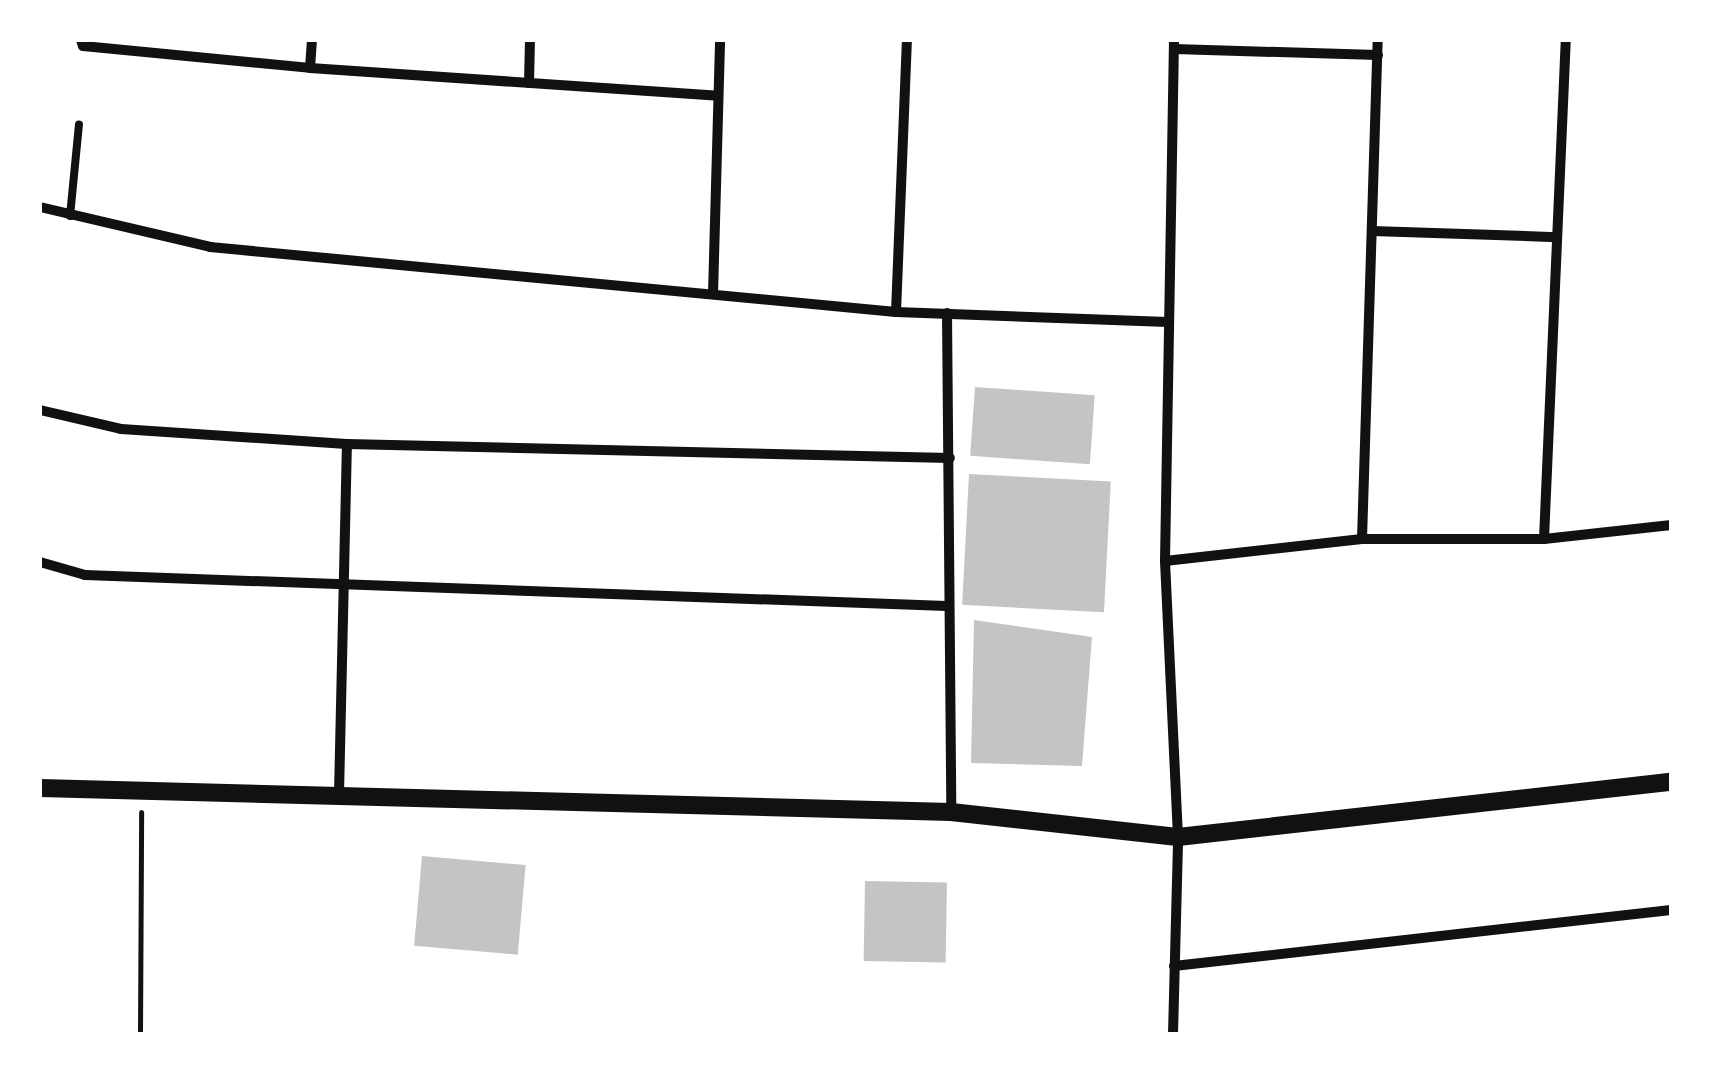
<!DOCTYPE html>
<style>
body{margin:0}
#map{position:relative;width:1711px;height:1074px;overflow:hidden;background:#fff;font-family:"PT Sans",sans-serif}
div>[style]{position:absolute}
.building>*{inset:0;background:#c4c4c4;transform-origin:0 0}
.path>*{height:5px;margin:-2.5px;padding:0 2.5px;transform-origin:2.5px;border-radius:2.5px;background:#111}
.service>*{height:8px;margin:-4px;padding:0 4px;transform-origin:4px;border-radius:4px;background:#111}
.minor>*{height:10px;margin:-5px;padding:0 5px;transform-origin:5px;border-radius:5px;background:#111}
.tertiary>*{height:18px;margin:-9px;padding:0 9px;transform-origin:9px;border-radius:9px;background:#111}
span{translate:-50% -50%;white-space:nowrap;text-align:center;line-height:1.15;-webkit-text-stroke:8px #fff;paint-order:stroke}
.frame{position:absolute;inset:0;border:42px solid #fff;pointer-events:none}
</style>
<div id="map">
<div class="building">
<i style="left:975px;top:387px;width:120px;height:69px;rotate:4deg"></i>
<i style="left:969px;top:474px;width:142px;height:131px;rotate:3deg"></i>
<i style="clip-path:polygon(974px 620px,1092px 637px,1082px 766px,971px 763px)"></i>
<i style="left:422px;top:856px;width:104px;height:90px;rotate:5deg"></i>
<i style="left:865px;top:881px;width:82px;height:80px;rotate:1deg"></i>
</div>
<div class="path">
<i style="left:140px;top:1034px;width:222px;rotate:-89.7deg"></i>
</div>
<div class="service">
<i style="left:70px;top:216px;width:92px;rotate:-84.4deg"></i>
</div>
<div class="minor">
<i style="left:81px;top:40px;width:6px;rotate:72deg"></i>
<i style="left:83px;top:46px;width:228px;rotate:5.5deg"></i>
<i style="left:310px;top:68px;width:409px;rotate:3.9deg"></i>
<i style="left:1174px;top:49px;width:204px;rotate:1.7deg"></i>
<i style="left:310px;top:68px;width:28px;rotate:-86deg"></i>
<i style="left:529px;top:83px;width:43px;rotate:-88.7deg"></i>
<i style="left:40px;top:207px;width:175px;rotate:13.2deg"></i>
<i style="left:210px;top:247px;width:689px;rotate:5.41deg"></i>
<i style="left:896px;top:312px;width:272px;rotate:2.1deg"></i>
<i style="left:1372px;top:231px;width:185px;rotate:1.9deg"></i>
<i style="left:713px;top:294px;width:254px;rotate:-88.4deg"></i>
<i style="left:896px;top:312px;width:272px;rotate:-87.7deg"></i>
<i style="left:947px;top:313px;width:499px;rotate:89.5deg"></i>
<i style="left:40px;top:410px;width:83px;rotate:13.2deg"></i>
<i style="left:121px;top:429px;width:226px;rotate:3.8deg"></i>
<i style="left:1362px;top:539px;width:499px;rotate:-88.2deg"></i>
<i style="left:1544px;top:539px;width:499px;rotate:-87.5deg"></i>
<i style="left:1165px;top:561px;width:198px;rotate:-6.4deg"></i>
<i style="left:1362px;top:539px;width:182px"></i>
<i style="left:1544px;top:539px;width:128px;rotate:-6.3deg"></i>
<i style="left:40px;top:562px;width:47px;rotate:16.1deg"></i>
<i style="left:85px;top:575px;width:862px;rotate:2.06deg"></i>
<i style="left:339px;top:794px;width:350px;rotate:-88.7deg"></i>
<i style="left:347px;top:444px;width:603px;rotate:1.33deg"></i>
<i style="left:1174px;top:966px;width:500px;rotate:-6.43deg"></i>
<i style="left:1173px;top:1034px;width:197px;rotate:-88.5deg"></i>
<i style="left:1178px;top:837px;width:276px;rotate:-92.7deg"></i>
<i style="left:1165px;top:561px;width:521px;rotate:-89.01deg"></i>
</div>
<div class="tertiary">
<i style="left:40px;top:788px;width:911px;rotate:1.51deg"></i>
<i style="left:951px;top:812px;width:228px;rotate:6.3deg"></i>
<i style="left:1178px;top:837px;width:496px;rotate:-6.4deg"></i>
</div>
<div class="frame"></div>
</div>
